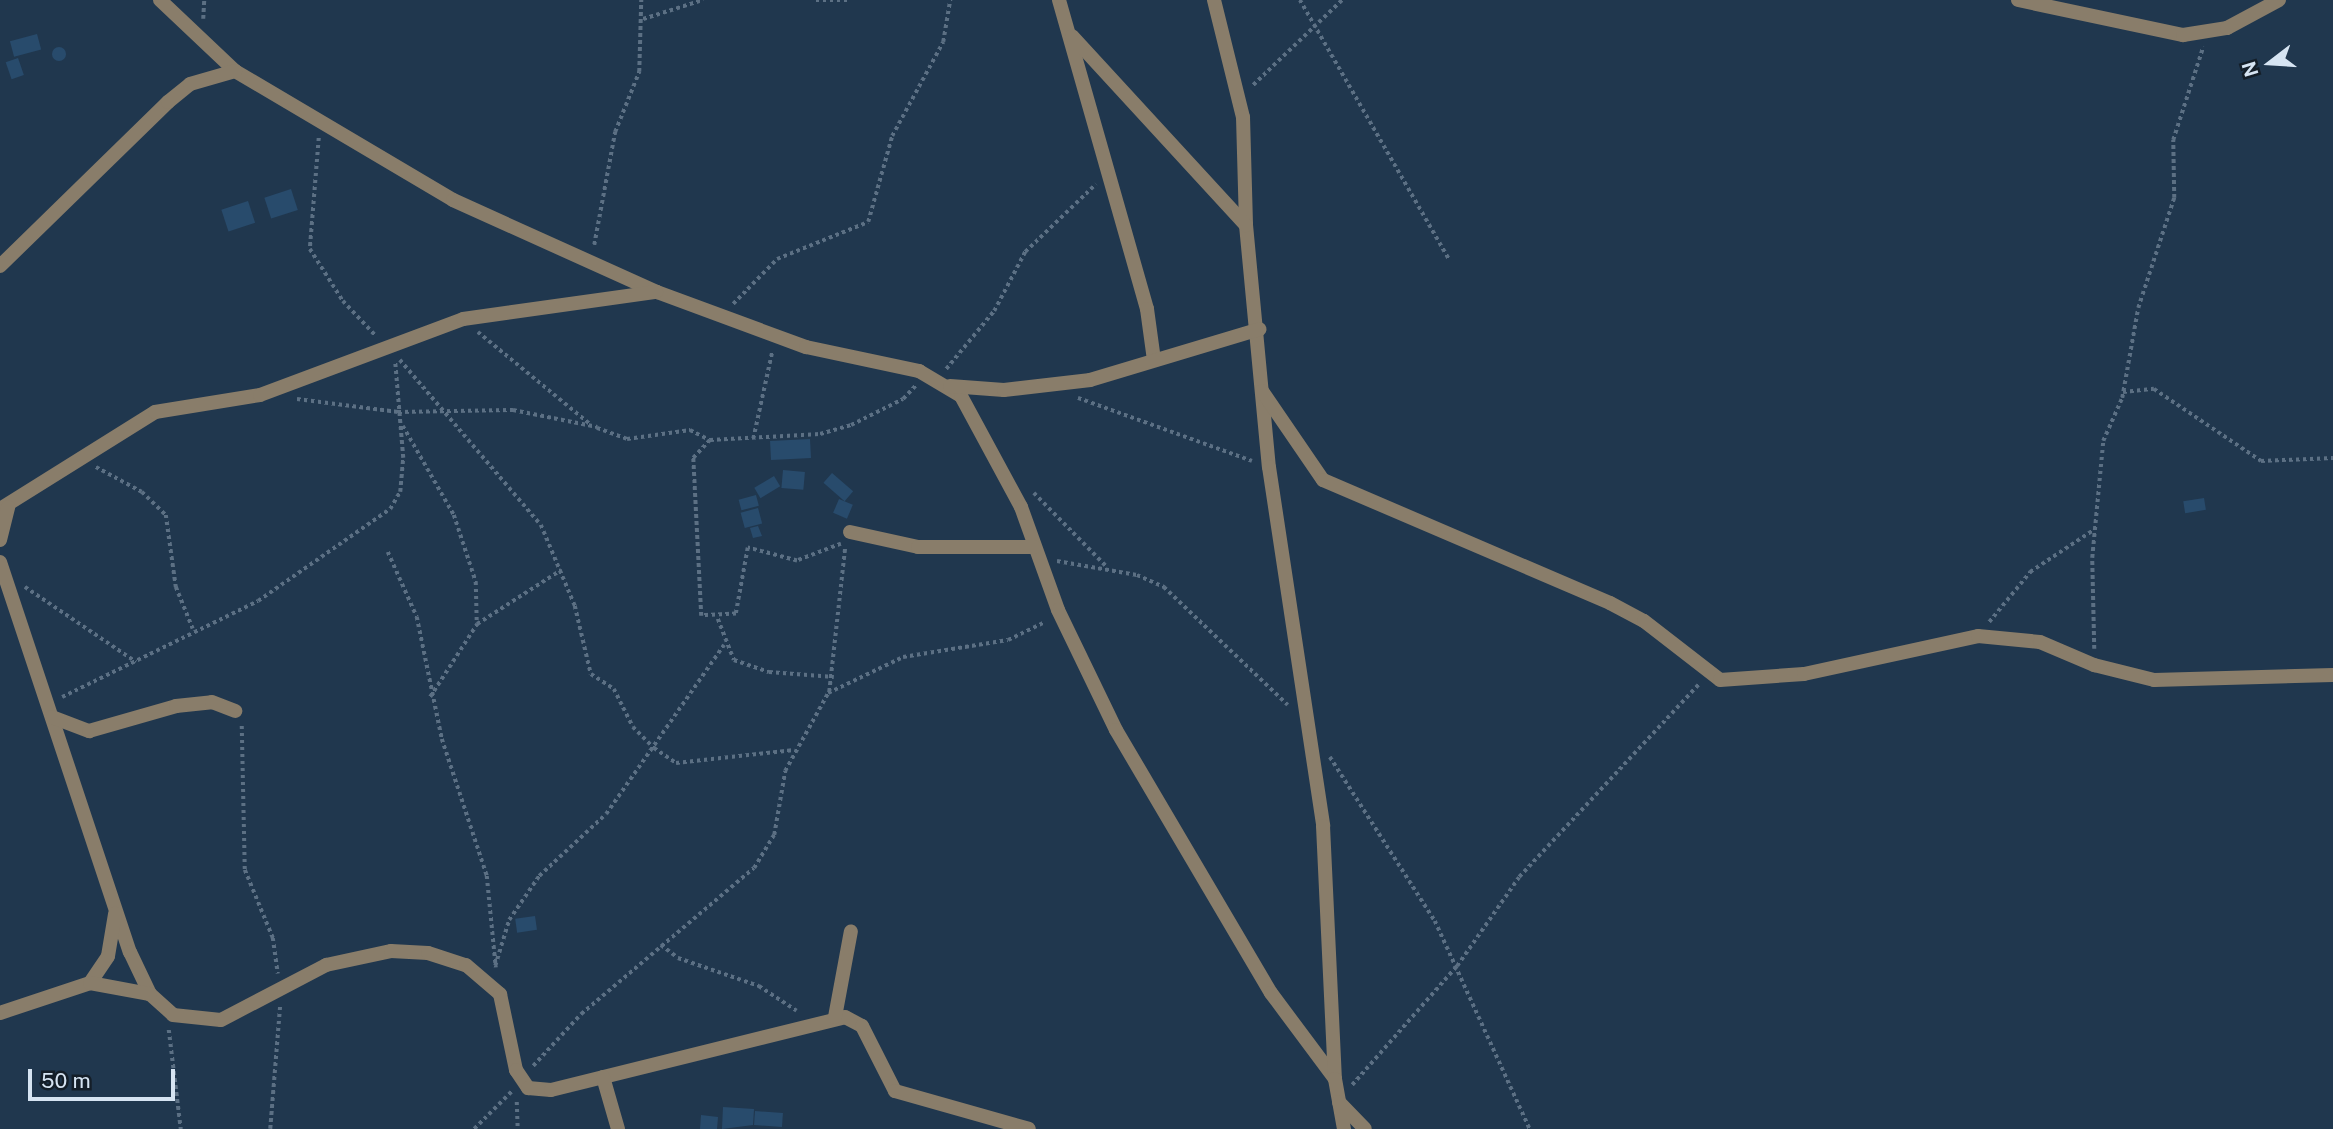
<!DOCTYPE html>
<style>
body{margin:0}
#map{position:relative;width:2333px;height:1129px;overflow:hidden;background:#20374e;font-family:"Public Sans",sans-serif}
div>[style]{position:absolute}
.building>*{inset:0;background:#284b6c;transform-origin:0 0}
.round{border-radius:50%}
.path>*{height:3.5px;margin-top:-1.75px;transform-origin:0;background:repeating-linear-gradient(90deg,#5c7084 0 3.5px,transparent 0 7px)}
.street>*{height:14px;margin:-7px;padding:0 7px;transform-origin:7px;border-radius:7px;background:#897d6a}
span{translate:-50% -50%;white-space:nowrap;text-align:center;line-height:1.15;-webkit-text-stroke:7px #141e28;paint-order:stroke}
.north{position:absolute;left:2235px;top:28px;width:70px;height:70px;-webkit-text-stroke:5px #141e28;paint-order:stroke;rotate:253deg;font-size:19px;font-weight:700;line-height:28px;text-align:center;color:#d6e4f2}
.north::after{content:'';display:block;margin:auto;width:24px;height:32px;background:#d6e4f2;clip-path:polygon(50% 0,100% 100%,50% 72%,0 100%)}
.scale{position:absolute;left:28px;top:1069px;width:147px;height:32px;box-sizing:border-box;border:4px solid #d6e4f2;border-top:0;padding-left:9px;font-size:21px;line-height:24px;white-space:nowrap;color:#d6e4f2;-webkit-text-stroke:5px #141e28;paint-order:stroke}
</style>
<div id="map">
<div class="building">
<i style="left:37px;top:34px;width:16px;height:28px;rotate:75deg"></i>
<i class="round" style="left:52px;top:47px;width:14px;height:14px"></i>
<i style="left:18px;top:58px;width:18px;height:13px;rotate:71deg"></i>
<i style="left:291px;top:189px;width:22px;height:28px;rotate:72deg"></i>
<i style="left:248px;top:201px;width:23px;height:28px;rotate:72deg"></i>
<i style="left:810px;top:439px;width:19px;height:40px;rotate:87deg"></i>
<i style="left:783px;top:470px;width:22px;height:18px;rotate:5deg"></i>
<i style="left:832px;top:473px;width:28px;height:13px;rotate:41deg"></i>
<i style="left:774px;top:476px;width:12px;height:23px;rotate:59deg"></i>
<i style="left:756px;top:495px;width:11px;height:18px;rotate:75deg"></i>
<i style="left:2204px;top:498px;width:12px;height:21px;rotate:81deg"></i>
<i style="left:839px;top:499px;width:15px;height:15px;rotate:23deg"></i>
<i style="left:758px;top:508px;width:16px;height:18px;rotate:75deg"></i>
<i style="clip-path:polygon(758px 526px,762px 536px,753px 538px,750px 528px)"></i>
<i style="left:535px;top:916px;width:14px;height:20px;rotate:82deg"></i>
<i style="clip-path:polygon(723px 1107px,754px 1109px,753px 1125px,722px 1129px)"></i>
<i style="left:755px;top:1111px;width:28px;height:14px;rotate:4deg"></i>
<i style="clip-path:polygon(701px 1115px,718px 1117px,717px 1129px,700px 1129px)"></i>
</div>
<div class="path">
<i style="left:816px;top:0;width:33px"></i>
<i style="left:1300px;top:0;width:299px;rotate:60.1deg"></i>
<i style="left:203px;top:19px;width:19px;rotate:-87deg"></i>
<i style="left:643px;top:19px;width:63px;rotate:-17.6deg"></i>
<i style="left:1253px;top:85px;width:123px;rotate:-43.7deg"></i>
<i style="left:319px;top:138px;width:111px;rotate:94.6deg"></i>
<i style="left:310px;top:249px;width:62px;rotate:57.6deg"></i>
<i style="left:343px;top:301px;width:47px;rotate:46.7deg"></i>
<i style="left:594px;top:245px;width:115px;rotate:-79.5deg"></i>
<i style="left:615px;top:132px;width:65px;rotate:-68.2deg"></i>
<i style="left:639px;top:72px;width:72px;rotate:-88.4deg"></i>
<i style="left:733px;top:304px;width:63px;rotate:-45.6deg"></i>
<i style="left:777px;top:259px;width:98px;rotate:-22.1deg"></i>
<i style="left:868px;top:222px;width:89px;rotate:-74.4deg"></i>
<i style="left:892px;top:136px;width:107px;rotate:-61.5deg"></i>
<i style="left:943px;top:42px;width:43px;rotate:-80.5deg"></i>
<i style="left:478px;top:332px;width:145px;rotate:39.4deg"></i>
<i style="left:400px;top:360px;width:217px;rotate:49.5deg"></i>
<i style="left:541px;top:525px;width:88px;rotate:67.2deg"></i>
<i style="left:575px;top:606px;width:70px;rotate:76.8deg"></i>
<i style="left:591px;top:674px;width:27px;rotate:33deg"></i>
<i style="left:614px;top:689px;width:42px;rotate:63.4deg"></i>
<i style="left:633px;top:727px;width:30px;rotate:45deg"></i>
<i style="left:654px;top:748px;width:27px;rotate:34deg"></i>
<i style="left:676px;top:763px;width:119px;rotate:-6.3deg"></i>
<i style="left:946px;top:369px;width:75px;rotate:-50.4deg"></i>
<i style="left:994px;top:311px;width:67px;rotate:-62.3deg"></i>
<i style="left:1025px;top:252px;width:98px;rotate:-43.8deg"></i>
<i style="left:2123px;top:392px;width:31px;rotate:-6deg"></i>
<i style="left:2154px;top:389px;width:129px;rotate:33.9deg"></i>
<i style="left:2261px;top:461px;width:72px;rotate:-2.4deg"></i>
<i style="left:1078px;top:398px;width:185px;rotate:19.9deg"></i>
<i style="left:297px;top:399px;width:102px;rotate:7.3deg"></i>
<i style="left:398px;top:412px;width:115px;rotate:-1deg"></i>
<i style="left:513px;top:410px;width:86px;rotate:11.4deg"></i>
<i style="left:403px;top:426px;width:103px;rotate:60.2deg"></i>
<i style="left:454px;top:515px;width:71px;rotate:71.8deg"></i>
<i style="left:476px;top:582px;width:42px;rotate:88.6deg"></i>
<i style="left:597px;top:428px;width:32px;rotate:20deg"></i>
<i style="left:627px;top:439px;width:64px;rotate:-8.1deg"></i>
<i style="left:690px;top:430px;width:22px;rotate:27deg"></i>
<i style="left:753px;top:439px;width:89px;rotate:-77.7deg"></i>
<i style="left:96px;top:467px;width:52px;rotate:28.5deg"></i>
<i style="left:142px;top:492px;width:33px;rotate:44deg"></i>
<i style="left:166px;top:515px;width:73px;rotate:82.1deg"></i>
<i style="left:176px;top:587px;width:45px;rotate:68deg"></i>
<i style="left:1034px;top:493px;width:104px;rotate:45.4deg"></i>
<i style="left:841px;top:544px;width:47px;rotate:158.9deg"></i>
<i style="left:797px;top:561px;width:51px;rotate:-165.1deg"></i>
<i style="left:748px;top:548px;width:67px;rotate:100.3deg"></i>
<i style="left:736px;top:614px;width:35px;rotate:177deg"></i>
<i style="left:701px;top:616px;width:158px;rotate:-92.9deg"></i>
<i style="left:693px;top:458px;width:25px;rotate:-47deg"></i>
<i style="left:710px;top:440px;width:110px;rotate:-3.1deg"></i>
<i style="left:820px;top:434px;width:32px;rotate:-16deg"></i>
<i style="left:851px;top:425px;width:58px;rotate:-26.6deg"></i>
<i style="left:903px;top:399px;width:19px;rotate:-47deg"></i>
<i style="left:388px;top:552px;width:71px;rotate:66deg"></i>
<i style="left:417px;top:617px;width:125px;rotate:78.4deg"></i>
<i style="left:442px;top:739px;width:144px;rotate:71.8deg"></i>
<i style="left:487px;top:876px;width:92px;rotate:84.4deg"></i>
<i style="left:1057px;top:561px;width:81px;rotate:9.9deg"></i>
<i style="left:1137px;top:575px;width:30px;rotate:24deg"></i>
<i style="left:1164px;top:587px;width:171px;rotate:43.6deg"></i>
<i style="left:25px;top:587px;width:134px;rotate:34deg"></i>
<i style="left:718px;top:619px;width:44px;rotate:68.7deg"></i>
<i style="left:734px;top:660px;width:37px;rotate:19deg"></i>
<i style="left:769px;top:672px;width:65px;rotate:4.4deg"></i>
<i style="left:1989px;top:622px;width:65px;rotate:-50.6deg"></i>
<i style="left:2030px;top:572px;width:74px;rotate:-33.5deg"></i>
<i style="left:2094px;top:649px;width:91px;rotate:-91.3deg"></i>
<i style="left:2092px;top:558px;width:118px;rotate:-84.6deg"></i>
<i style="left:2103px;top:441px;width:47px;rotate:-66.2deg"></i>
<i style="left:2122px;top:398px;width:91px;rotate:-79.9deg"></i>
<i style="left:2138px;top:308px;width:116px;rotate:-71.9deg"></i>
<i style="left:2174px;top:198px;width:58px;rotate:-91deg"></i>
<i style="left:2173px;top:140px;width:98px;rotate:-72.1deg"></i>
<i style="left:829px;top:692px;width:145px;rotate:-83.7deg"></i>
<i style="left:62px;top:697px;width:218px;rotate:-26.1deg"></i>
<i style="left:258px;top:601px;width:161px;rotate:-34.9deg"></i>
<i style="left:390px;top:509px;width:20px;rotate:-60deg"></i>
<i style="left:400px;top:492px;width:34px;rotate:-85deg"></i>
<i style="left:403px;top:458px;width:96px;rotate:-94.8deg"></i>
<i style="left:430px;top:697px;width:87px;rotate:-57.2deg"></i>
<i style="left:477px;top:624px;width:100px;rotate:-32.7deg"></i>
<i style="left:242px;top:726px;width:144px;rotate:88.8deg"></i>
<i style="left:245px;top:870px;width:74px;rotate:67.6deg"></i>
<i style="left:273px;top:938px;width:36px;rotate:82deg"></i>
<i style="left:1330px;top:757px;width:195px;rotate:57.4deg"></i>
<i style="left:1435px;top:921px;width:229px;rotate:65.5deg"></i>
<i style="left:661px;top:945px;width:21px;rotate:37deg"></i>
<i style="left:678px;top:958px;width:86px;rotate:19.1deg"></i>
<i style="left:759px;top:986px;width:45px;rotate:33.3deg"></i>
<i style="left:495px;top:966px;width:48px;rotate:-73.1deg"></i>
<i style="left:509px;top:920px;width:53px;rotate:-55.7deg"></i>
<i style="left:539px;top:876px;width:91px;rotate:-42.8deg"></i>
<i style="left:606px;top:814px;width:206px;rotate:-55.1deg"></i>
<i style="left:169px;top:1030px;width:100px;rotate:83.1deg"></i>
<i style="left:533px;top:1066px;width:71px;rotate:-47.3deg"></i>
<i style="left:581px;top:1014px;width:226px;rotate:-40.2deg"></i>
<i style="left:754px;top:868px;width:39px;rotate:-59deg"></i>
<i style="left:774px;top:835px;width:65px;rotate:-80.2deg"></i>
<i style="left:785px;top:771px;width:89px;rotate:-61.1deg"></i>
<i style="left:828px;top:693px;width:83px;rotate:-25.6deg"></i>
<i style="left:903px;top:657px;width:106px;rotate:-9.2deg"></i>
<i style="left:1008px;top:640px;width:41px;rotate:-25.9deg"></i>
<i style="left:1352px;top:1085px;width:159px;rotate:-48.6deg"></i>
<i style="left:1457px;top:966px;width:108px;rotate:-55.1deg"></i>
<i style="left:1519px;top:877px;width:264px;rotate:-47deg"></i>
<i style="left:517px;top:1102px;width:27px;rotate:88deg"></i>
<i style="left:270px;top:1129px;width:123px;rotate:-85.4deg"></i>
<i style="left:474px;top:1129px;width:54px;rotate:-45deg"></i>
</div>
<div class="street">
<i style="left:160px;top:0;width:103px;rotate:43.4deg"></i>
<i style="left:235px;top:71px;width:253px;rotate:30.6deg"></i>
<i style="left:453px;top:200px;width:224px;rotate:24.3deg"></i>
<i style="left:657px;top:292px;width:159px;rotate:20.3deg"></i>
<i style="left:806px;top:347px;width:116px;rotate:12deg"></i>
<i style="left:919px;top:371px;width:49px;rotate:30.8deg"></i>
<i style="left:961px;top:396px;width:126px;rotate:61.6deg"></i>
<i style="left:1021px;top:507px;width:109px;rotate:70.2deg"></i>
<i style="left:1058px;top:610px;width:133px;rotate:64.2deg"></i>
<i style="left:1116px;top:730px;width:305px;rotate:59.5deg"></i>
<i style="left:1271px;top:993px;width:107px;rotate:53.3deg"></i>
<i style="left:1059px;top:0;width:321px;rotate:74.1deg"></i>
<i style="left:1147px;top:309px;width:51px;rotate:82.2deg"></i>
<i style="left:1214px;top:0;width:121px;rotate:76.1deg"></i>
<i style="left:1243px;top:117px;width:108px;rotate:88.4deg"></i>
<i style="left:1246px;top:225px;width:243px;rotate:84.6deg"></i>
<i style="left:1269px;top:467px;width:363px;rotate:81.4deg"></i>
<i style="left:1323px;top:826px;width:253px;rotate:87.3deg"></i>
<i style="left:1335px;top:1079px;width:51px;rotate:79.8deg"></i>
<i style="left:2018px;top:0;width:169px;rotate:12deg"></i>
<i style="left:2183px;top:35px;width:45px;rotate:-9deg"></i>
<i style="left:2227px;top:28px;width:59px;rotate:-28.3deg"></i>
<i style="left:1072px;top:36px;width:257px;rotate:47.4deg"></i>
<i style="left:0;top:266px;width:235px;rotate:-44.3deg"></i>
<i style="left:168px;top:102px;width:28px;rotate:-39deg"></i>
<i style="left:190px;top:84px;width:47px;rotate:-16.1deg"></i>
<i style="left:950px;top:386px;width:54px;rotate:4.2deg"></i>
<i style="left:1004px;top:390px;width:87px;rotate:-6.6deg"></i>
<i style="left:1090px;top:380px;width:177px;rotate:-16.7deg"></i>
<i style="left:1262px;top:391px;width:108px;rotate:55.6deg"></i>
<i style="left:1323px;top:480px;width:312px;rotate:23.2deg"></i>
<i style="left:1610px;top:603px;width:38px;rotate:28deg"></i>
<i style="left:1644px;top:621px;width:96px;rotate:37.8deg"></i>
<i style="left:1720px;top:680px;width:84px;rotate:-4.1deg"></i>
<i style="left:1804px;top:674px;width:178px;rotate:-12.3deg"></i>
<i style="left:1978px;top:636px;width:62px;rotate:5.5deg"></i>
<i style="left:2040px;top:642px;width:59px;rotate:23.1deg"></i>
<i style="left:2094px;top:665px;width:62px;rotate:14deg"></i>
<i style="left:2154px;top:680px;width:179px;rotate:-1.6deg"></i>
<i style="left:0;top:509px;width:183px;rotate:-32deg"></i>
<i style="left:155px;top:412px;width:106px;rotate:-9.2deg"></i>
<i style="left:260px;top:395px;width:217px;rotate:-20.5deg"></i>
<i style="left:463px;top:319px;width:195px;rotate:-8deg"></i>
<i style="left:850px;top:532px;width:70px;rotate:12.4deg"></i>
<i style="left:918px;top:547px;width:116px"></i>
<i style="left:0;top:540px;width:34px;rotate:-76deg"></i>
<i style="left:0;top:562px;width:411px;rotate:71.6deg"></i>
<i style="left:130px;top:952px;width:47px;rotate:64.5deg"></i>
<i style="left:150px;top:994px;width:31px;rotate:42deg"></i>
<i style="left:173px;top:1015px;width:48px;rotate:5.9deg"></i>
<i style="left:221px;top:1020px;width:119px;rotate:-27.6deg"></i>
<i style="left:326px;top:965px;width:66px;rotate:-12.2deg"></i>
<i style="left:391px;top:951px;width:37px;rotate:3deg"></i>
<i style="left:428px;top:953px;width:40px;rotate:18deg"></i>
<i style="left:466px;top:965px;width:45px;rotate:40.5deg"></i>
<i style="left:500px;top:994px;width:78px;rotate:78.1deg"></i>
<i style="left:516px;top:1070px;width:22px;rotate:56deg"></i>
<i style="left:528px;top:1088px;width:23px;rotate:5deg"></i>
<i style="left:551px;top:1090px;width:303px;rotate:-13.9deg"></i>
<i style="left:845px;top:1017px;width:19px;rotate:28deg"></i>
<i style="left:862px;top:1026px;width:73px;rotate:63.1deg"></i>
<i style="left:895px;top:1091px;width:139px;rotate:15.8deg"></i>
<i style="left:52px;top:717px;width:40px;rotate:21deg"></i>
<i style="left:89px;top:731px;width:91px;rotate:-16deg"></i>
<i style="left:176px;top:706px;width:36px;rotate:-6deg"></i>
<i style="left:212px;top:702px;width:25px;rotate:21deg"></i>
<i style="left:90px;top:983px;width:32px;rotate:-56deg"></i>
<i style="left:108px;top:956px;width:43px;rotate:-80.5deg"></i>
<i style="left:0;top:1013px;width:95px;rotate:-18.4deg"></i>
<i style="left:90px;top:983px;width:61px;rotate:10.4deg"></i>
<i style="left:835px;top:1017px;width:87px;rotate:-79.5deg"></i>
<i style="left:603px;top:1077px;width:54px;rotate:73.9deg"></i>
<i style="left:1339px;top:1102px;width:37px;rotate:46deg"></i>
</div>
<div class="north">N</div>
<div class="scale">50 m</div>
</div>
